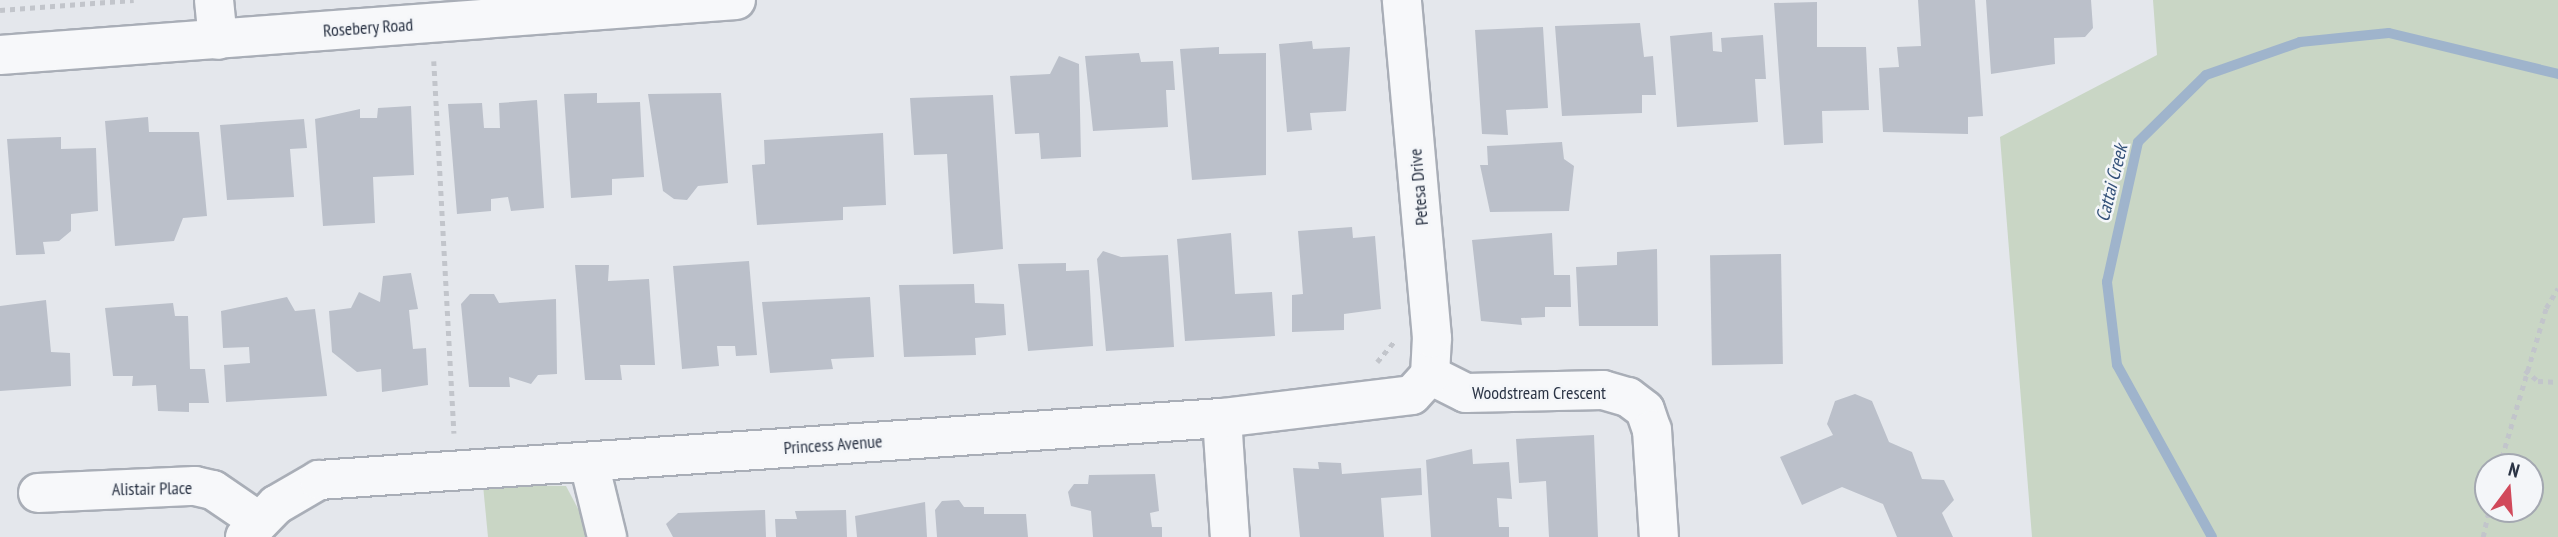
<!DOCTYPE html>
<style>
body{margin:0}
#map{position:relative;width:2558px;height:537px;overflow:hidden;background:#e4e7ec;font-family:"PT Sans Narrow",sans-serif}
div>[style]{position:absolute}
.green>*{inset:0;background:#c9d6c5}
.stream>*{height:10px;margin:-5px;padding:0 5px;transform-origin:5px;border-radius:5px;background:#9fb4cc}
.building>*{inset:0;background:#bbc0ca;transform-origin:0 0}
.path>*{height:4.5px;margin-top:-2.25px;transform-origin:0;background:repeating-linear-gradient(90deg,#c2c5cb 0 5px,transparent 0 10px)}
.roads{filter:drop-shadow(2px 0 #a9aeb7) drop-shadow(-2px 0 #a9aeb7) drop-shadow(0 2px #a9aeb7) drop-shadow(0 -2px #a9aeb7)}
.minor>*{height:38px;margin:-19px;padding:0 19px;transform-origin:19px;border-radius:19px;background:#f7f8fa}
span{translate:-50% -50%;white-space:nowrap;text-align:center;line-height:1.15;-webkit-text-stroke:5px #f4f6f9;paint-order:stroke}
.street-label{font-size:18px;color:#2b3445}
.water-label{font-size:19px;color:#34527a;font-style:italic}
.north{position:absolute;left:2474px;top:453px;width:70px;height:70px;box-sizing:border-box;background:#f4f6f9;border:2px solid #a4a8b1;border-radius:50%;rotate:16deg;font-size:19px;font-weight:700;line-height:28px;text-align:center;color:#2b3445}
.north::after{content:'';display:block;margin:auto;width:24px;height:32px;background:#d1495b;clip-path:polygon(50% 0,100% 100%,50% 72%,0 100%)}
</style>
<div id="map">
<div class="green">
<i style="clip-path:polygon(evenodd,2153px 0,2558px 0,2558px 537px,2032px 537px,2000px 137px,2157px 55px,2153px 0,2530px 467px,2530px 509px,2488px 509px,2488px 467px,2530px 467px)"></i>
<i style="clip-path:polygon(483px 485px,566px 486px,593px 537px,488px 537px)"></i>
</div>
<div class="stream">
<i style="left:2212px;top:537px;width:196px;rotate:-118.9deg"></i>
<i style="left:2117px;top:365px;width:84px;rotate:-96.9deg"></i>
<i style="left:2107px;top:282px;width:143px;rotate:-77.5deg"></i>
<i style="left:2138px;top:142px;width:95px;rotate:-44.6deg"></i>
<i style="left:2206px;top:75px;width:100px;rotate:-19.3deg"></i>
<i style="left:2300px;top:42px;width:89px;rotate:-5.8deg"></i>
<i style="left:2389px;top:33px;width:174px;rotate:13.6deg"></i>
</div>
<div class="building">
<i style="clip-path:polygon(1918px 0,1975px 0,1983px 116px,1968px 117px,1968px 134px,1883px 132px,1879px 68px,1899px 67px,1897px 47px,1921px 46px)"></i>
<i style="clip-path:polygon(1986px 0,2091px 0,2093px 28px,2085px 37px,2054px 38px,2055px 64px,1991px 74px)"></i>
<i style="clip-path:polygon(1817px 2px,1817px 47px,1866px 47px,1869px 110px,1822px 111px,1823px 143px,1784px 145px,1774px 3px)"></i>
<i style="clip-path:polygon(1640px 23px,1644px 57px,1653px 56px,1656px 95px,1642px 95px,1642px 113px,1562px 116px,1555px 26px)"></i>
<i style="clip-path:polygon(1543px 27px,1548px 108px,1506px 110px,1508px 135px,1482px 134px,1475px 30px)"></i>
<i style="clip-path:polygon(1712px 32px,1713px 51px,1722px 52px,1721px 38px,1763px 35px,1766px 79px,1755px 79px,1758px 122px,1677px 127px,1670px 36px)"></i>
<i style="clip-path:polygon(1312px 41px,1313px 49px,1350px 47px,1346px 111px,1310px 113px,1312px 130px,1287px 132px,1279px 44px)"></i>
<i style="clip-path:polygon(1219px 47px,1219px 54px,1266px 53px,1266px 175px,1192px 180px,1180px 49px)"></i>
<i style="clip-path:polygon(1139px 53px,1141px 62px,1173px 61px,1175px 90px,1166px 90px,1168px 127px,1093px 131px,1085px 56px)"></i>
<i style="clip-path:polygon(1059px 56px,1079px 64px,1081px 157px,1041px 159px,1039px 133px,1015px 134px,1010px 76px,1050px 74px)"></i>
<i style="clip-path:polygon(597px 93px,597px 103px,640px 102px,644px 177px,612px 179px,612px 195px,571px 198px,564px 94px)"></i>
<i style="clip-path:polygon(721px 93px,728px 183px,698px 186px,687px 200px,674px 199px,663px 191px,648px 94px)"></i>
<i style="clip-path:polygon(993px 95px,1003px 249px,953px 254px,947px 154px,914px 155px,910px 98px)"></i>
<i style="clip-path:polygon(537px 100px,544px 208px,511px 211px,508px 197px,491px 199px,491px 211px,457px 214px,448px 104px,482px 103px,484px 128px,500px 128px,499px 103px)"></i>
<i style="clip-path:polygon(411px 106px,414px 175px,373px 177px,375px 223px,323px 226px,315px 119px,360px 109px,360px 118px,377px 118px,378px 108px)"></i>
<i style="clip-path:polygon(148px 117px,149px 132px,199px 132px,207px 216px,183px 218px,174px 241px,115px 246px,105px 121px)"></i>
<i style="clip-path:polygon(304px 119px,307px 148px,290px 149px,294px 197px,227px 200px,220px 125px)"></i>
<i style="clip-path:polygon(883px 133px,886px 205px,843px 207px,843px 220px,757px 225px,752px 165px,765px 164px,764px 140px)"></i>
<i style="clip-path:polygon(61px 137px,61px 149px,96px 148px,98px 211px,71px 214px,71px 231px,59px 241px,43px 242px,45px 254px,16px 255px,7px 139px)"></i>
<i style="clip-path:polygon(1562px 142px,1564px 159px,1574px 166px,1569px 211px,1490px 212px,1480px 165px,1488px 165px,1487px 146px)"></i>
<i style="clip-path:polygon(1352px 227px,1353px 238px,1375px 236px,1381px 309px,1344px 314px,1344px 330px,1292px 332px,1292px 295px,1303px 294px,1298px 231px)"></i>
<i style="clip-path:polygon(1231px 233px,1235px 294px,1272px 292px,1275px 336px,1185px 341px,1177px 239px)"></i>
<i style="clip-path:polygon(1552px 233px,1554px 275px,1570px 275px,1571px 307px,1545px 307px,1545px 317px,1521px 318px,1522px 325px,1481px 321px,1472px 240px)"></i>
<i style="clip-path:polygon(1657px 249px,1658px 326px,1579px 326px,1576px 267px,1617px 265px,1617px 252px)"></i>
<i style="clip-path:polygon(1103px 251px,1121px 257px,1168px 255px,1174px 347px,1106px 351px,1097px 259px)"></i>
<i style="left:1781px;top:254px;width:110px;height:71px;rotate:89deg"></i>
<i style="clip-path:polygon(749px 261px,757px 355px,736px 356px,735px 346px,717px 346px,719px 366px,682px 369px,673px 266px)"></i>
<i style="clip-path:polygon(1066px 263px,1066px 271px,1089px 270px,1093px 346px,1028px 351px,1018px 264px)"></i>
<i style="clip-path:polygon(575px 265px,609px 265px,608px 281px,649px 279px,655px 365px,620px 365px,622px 380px,585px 380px)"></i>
<i style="clip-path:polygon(411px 273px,418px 309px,409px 310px,413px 349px,426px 348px,428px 385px,382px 392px,381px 369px,357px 372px,332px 352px,329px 311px,351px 308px,359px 292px,380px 302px,383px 276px)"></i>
<i style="clip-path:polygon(974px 284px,975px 303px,1004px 304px,1006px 335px,975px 338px,976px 355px,904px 357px,899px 285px)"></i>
<i style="clip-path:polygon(470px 294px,494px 294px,499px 303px,556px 299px,557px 374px,538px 375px,531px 384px,509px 377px,510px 387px,469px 387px,461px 304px)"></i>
<i style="clip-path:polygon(287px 297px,295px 311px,315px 309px,327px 396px,226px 402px,224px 365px,250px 363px,249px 347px,223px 348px,221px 311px)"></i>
<i style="clip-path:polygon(870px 297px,874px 357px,831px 359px,833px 369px,770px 373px,762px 302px)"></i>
<i style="clip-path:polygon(46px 300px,51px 352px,70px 353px,71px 386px,0 391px,0 306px)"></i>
<i style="clip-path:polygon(173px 303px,175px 316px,188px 316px,190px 369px,205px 369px,209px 403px,189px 403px,189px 412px,158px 411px,156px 385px,132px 386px,133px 376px,113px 376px,105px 308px)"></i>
<i style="clip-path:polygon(1855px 394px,1872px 401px,1889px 442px,1912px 452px,1922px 479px,1944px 480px,1954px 500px,1942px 513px,1953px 537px,1897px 537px,1883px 504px,1842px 487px,1802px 505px,1780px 457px,1833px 435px,1827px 424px,1835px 401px)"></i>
<i style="clip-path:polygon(1594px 435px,1598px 537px,1549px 537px,1546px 481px,1519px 483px,1516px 439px)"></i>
<i style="clip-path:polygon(1472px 449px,1473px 464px,1509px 462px,1512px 499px,1497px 498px,1499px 527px,1509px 527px,1509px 537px,1431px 537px,1426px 460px)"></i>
<i style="clip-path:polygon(1318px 462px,1341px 463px,1342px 474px,1421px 468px,1422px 495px,1381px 498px,1384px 537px,1300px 537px,1293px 468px,1319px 469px)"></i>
<i style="clip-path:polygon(1155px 474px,1159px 511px,1150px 513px,1152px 527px,1162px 527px,1162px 537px,1093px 537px,1091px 511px,1071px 506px,1068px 492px,1074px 484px,1088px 484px,1089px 475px)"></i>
<i style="clip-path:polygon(959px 500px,964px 507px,984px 507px,984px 514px,1026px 514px,1028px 537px,937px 537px,935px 510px,942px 501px)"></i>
<i style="clip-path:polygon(925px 502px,927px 537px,857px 537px,855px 516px)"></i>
<i style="clip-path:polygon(765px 510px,766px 537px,673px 537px,666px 524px,678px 513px)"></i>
<i style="clip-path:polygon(846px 510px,847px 537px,776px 537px,775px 519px,797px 519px,795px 511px)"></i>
</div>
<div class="path">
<i style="left:0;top:10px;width:134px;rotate:-4.3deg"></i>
<i style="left:434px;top:61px;width:373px;rotate:86.9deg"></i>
<i style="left:1377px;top:362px;width:26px;rotate:-50deg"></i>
<i style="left:2525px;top:370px;width:17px;rotate:40deg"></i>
<i style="left:2538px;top:381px;width:20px;rotate:3deg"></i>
<i style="left:2499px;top:467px;width:166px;rotate:-73.5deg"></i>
<i style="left:2546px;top:308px;width:23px;rotate:-59deg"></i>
<i style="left:2483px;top:537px;width:29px;rotate:-78deg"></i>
</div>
<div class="roads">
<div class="minor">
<i style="left:214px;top:0;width:40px;rotate:84.3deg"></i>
<i style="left:0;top:55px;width:738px;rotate:-4.27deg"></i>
<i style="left:1430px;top:375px;width:40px;rotate:26.6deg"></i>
<i style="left:1466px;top:393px;width:137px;rotate:-1.3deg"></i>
<i style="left:1603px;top:390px;width:26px;rotate:16deg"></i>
<i style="left:1628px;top:397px;width:21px;rotate:37deg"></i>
<i style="left:1645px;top:410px;width:21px;rotate:71deg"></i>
<i style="left:1652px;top:430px;width:107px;rotate:86.3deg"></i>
<i style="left:1222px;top:418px;width:119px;rotate:86.2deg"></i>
<i style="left:589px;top:463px;width:76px;rotate:76.3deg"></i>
<i style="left:38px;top:493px;width:157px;rotate:-2.6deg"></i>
<i style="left:195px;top:486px;width:18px;rotate:13deg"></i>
<i style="left:213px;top:490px;width:53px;rotate:34.3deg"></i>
<i style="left:245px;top:537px;width:45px;rotate:-45.9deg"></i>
<i style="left:276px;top:505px;width:50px;rotate:-30.2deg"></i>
<i style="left:319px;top:480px;width:905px;rotate:-3.93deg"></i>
<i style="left:1222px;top:418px;width:191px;rotate:-6.9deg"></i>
<i style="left:1412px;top:395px;width:27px;rotate:-48deg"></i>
<i style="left:1430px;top:375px;width:37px;rotate:-87deg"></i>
<i style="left:1432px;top:338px;width:339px;rotate:-95.1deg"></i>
</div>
</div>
<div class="street-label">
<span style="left:368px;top:28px;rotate:-4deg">Rosebery Road</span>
<span style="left:1419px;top:187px;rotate:-95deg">Petesa Drive</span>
<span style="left:1539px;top:393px">Woodstream Crescent</span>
<span style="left:833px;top:445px;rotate:-4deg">Princess Avenue</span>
<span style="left:152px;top:489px;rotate:-1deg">Alistair Place</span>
</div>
<div class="water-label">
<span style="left:2112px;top:183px;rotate:-76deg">Cattai Creek</span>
</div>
<div class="north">N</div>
</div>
